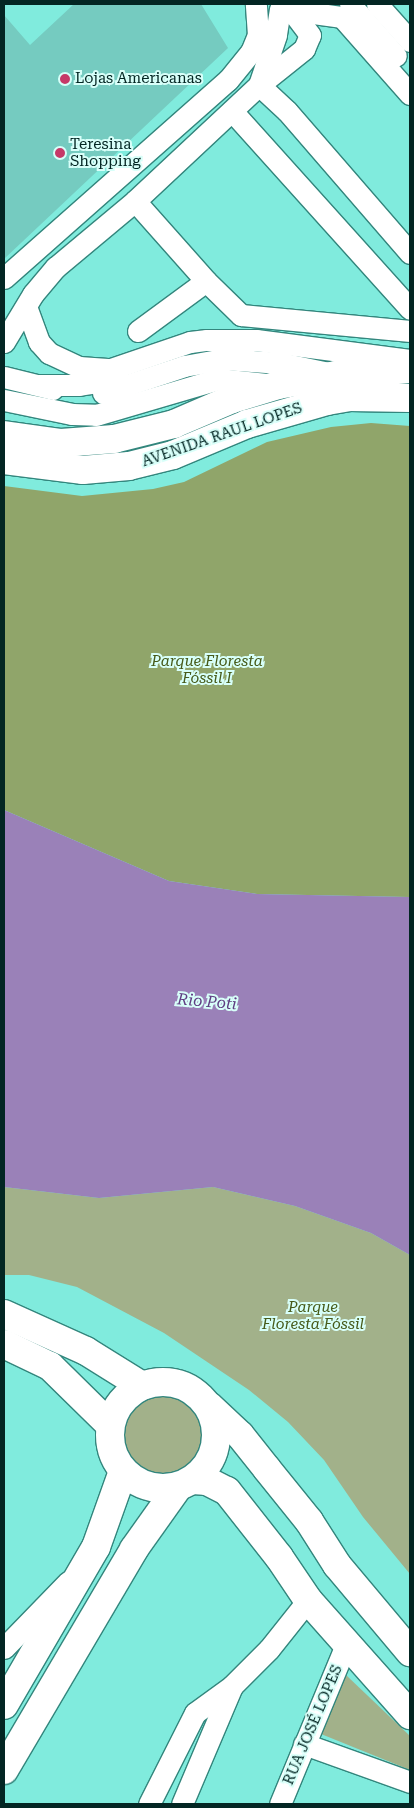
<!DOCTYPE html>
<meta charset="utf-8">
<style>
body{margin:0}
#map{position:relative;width:414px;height:1808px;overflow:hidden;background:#80ebdd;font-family:"Roboto Serif",serif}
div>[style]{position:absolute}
.green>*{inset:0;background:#a2b18a}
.round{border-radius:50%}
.forest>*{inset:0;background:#90a56a}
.water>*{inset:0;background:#9a81b8}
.building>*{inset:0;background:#75cbc0}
.roads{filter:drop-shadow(1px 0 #33867d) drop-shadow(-1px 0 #33867d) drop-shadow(0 1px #33867d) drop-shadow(0 -1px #33867d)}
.minor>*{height:21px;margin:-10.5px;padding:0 10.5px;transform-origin:10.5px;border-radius:10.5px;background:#fff}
.major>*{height:28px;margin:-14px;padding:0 14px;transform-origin:14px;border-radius:14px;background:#fff}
.major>.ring{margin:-14px;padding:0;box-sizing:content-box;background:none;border:28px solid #fff;border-radius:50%}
.dots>*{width:14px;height:14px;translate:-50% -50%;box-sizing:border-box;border:2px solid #d8fff9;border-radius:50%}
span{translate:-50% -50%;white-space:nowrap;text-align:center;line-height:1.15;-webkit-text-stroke:4px #d8fff9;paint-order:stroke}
.poi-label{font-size:15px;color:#032623}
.left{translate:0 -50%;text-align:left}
.street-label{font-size:15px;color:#032623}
.park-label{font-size:15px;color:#465a19;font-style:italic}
.water-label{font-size:16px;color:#5f3d82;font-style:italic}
.frame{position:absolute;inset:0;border:5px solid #032623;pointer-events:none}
</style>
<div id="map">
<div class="green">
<i style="clip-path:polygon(4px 1187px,99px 1198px,213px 1187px,295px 1206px,371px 1233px,410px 1255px,410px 1574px,363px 1517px,324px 1460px,288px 1422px,249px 1390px,164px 1333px,77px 1287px,29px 1275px,4px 1275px)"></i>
<i class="round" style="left:120px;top:1392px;width:86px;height:86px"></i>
<i style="clip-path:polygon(346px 1675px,410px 1736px,410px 1770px,321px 1734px)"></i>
</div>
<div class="forest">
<i style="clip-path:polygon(371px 423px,410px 426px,410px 897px,257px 894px,169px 881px,4px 810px,4px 486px,82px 496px,153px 489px,184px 482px,267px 442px,331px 427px)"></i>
</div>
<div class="water">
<i style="clip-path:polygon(4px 810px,169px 881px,257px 894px,410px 897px,410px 1255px,371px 1233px,295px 1206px,213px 1187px,99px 1198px,4px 1187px)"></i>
</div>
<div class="building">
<i style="clip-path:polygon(74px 4px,201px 4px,228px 48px,4px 259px,4px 15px,30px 45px)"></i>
</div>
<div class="roads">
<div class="minor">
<i style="left:350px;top:4px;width:69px;rotate:48.5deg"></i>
<i style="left:377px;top:4px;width:50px;rotate:48.3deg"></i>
<i style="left:280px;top:9px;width:26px;rotate:99deg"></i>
<i style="left:276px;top:35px;width:53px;rotate:108.8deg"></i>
<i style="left:259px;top:85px;width:38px;rotate:43deg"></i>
<i style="left:287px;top:111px;width:188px;rotate:49.1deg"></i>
<i style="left:284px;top:9px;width:59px;rotate:7.9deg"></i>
<i style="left:342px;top:17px;width:103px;rotate:48.6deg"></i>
<i style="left:232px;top:111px;width:266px;rotate:48deg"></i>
<i style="left:135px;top:201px;width:107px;rotate:48.4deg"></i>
<i style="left:206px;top:281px;width:49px;rotate:44.2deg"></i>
<i style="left:241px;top:315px;width:170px;rotate:5.4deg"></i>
<i style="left:4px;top:278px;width:299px;rotate:-41.5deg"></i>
<i style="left:228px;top:80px;width:36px;rotate:-51deg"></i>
<i style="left:251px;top:52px;width:18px;rotate:-68deg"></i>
<i style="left:258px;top:35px;width:31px;rotate:-94deg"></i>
<i style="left:27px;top:309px;width:35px;rotate:70deg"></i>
<i style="left:39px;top:342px;width:15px;rotate:48deg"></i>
<i style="left:49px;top:353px;width:33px;rotate:25deg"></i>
<i style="left:79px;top:367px;width:32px;rotate:4deg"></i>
<i style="left:111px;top:369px;width:83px;rotate:-18.9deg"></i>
<i style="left:190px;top:342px;width:17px;rotate:-7deg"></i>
<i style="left:207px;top:340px;width:49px"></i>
<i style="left:256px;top:340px;width:155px;rotate:7.4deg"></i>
<i style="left:138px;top:331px;width:84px;rotate:-36.3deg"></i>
<i style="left:4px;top:342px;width:56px;rotate:-58.9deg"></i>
<i style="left:33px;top:294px;width:35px;rotate:-50deg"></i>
<i style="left:56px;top:267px;width:103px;rotate:-39.9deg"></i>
<i style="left:135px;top:201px;width:170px;rotate:-43.1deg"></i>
<i style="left:259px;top:85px;width:58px;rotate:-38.7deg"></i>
<i style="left:304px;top:49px;width:15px;rotate:-67deg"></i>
<i style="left:310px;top:35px;width:34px;rotate:-127deg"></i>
<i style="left:4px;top:377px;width:50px;rotate:13.8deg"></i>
<i style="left:39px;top:385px;width:40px"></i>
<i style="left:79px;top:385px;width:39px;rotate:-9deg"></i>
<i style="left:103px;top:393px;width:85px;rotate:-18.4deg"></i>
<i style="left:184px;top:366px;width:41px;rotate:-9.9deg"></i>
<i style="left:224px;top:359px;width:56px;rotate:4.1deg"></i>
<i style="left:280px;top:363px;width:50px;rotate:11.5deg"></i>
<i style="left:4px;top:400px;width:69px;rotate:11.6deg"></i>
<i style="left:72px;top:414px;width:24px;rotate:2deg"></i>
<i style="left:96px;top:415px;width:127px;rotate:-16.4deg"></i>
<i style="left:218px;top:379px;width:58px;rotate:5.9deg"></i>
<i style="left:4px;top:1648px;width:92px;rotate:-45.9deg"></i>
<i style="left:304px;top:1744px;width:113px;rotate:19.7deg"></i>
<i style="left:149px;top:1804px;width:102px;rotate:-63.2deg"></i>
<i style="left:195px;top:1713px;width:46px;rotate:-36.1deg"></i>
<i style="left:232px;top:1686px;width:52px;rotate:-45deg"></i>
<i style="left:269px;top:1649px;width:63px;rotate:-51.5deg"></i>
<i style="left:182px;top:1804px;width:128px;rotate:-67deg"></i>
<i style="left:280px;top:1804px;width:172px;rotate:-67.5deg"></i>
</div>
<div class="major">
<i style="left:4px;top:435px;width:58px;rotate:8deg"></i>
<i style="left:61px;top:443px;width:53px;rotate:-4.3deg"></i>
<i style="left:114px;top:439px;width:62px;rotate:-14deg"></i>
<i style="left:174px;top:424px;width:63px;rotate:-23.3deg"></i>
<i style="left:232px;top:399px;width:48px;rotate:-16.9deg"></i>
<i style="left:278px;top:385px;width:59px;rotate:-9.8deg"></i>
<i style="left:336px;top:375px;width:74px;rotate:-4.6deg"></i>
<i style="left:4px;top:460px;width:80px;rotate:7.2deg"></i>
<i style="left:83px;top:470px;width:46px;rotate:-5deg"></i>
<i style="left:129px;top:466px;width:45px;rotate:-14deg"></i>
<i style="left:173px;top:455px;width:80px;rotate:-22.7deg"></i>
<i style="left:247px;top:424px;width:83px;rotate:-16deg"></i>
<i style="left:327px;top:401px;width:22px;rotate:-10deg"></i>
<i style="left:349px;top:397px;width:61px;rotate:0.9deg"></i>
<i style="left:4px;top:1314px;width:90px;rotate:24.3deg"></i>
<i style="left:86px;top:1351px;width:66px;rotate:32deg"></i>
<i style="left:4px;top:1344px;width:51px;rotate:25.6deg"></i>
<i style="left:50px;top:1366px;width:84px;rotate:44.5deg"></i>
<i class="ring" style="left:110px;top:1382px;width:78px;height:78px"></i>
<i style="left:209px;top:1406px;width:42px;rotate:43.1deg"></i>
<i style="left:240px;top:1435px;width:43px;rotate:51.5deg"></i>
<i style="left:267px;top:1469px;width:67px;rotate:51.1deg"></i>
<i style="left:309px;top:1521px;width:52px;rotate:57.5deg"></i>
<i style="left:337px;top:1565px;width:114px;rotate:50deg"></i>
<i style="left:193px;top:1480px;width:14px;rotate:4deg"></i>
<i style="left:207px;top:1481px;width:22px;rotate:27deg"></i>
<i style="left:227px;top:1491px;width:84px;rotate:51.8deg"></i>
<i style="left:279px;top:1557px;width:52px;rotate:56deg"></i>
<i style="left:308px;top:1600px;width:154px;rotate:48.4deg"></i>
<i style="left:4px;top:1705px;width:183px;rotate:-59.8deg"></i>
<i style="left:96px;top:1547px;width:81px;rotate:-70.4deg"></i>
<i style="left:4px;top:1770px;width:256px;rotate:-59.5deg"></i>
<i style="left:134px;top:1549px;width:76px;rotate:-54.6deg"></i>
</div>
</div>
<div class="dots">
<i style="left:65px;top:79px;background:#c63968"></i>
<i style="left:60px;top:153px;background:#c63968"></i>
</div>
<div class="poi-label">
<span class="left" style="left:75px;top:79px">Lojas Americanas</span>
<span class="left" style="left:70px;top:153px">Teresina<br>Shopping</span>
</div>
<div class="street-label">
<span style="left:222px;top:435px;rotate:-19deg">AVENIDA RAUL LOPES</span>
<span style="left:313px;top:1725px;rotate:-67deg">RUA JOSÉ LOPES</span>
</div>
<div class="park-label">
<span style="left:207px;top:670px">Parque Floresta<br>Fóssil I</span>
<span style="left:313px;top:1316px">Parque<br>Floresta Fóssil</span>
</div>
<div class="water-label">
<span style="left:207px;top:1002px;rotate:5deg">Rio Poti</span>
</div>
<div class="frame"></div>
</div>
